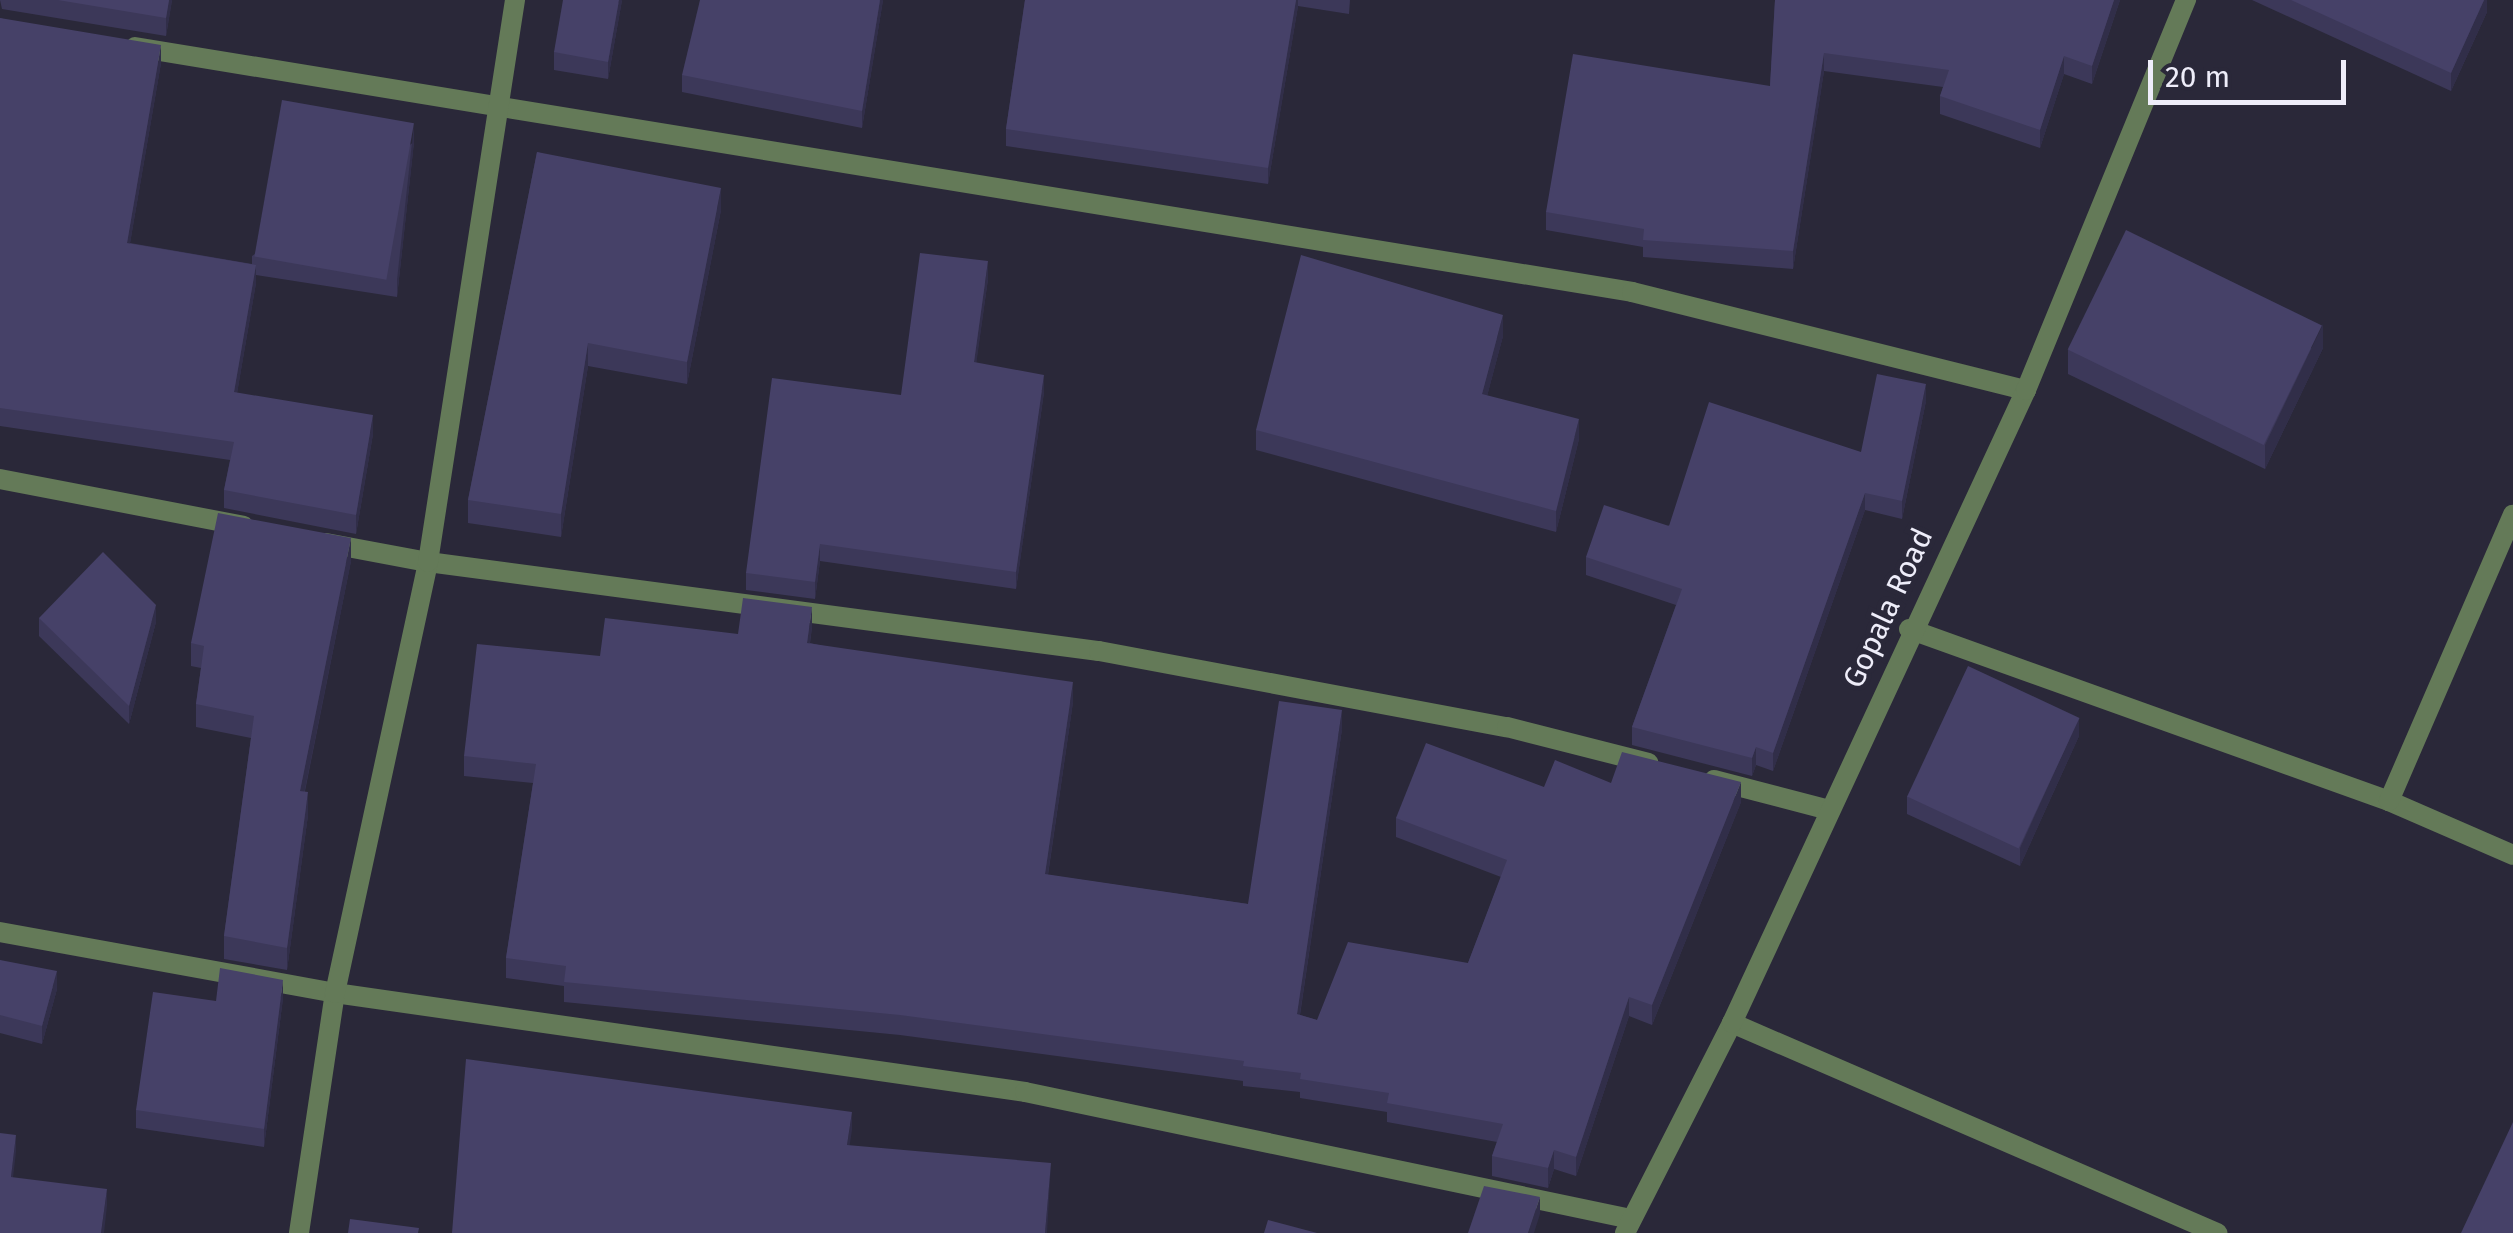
<!DOCTYPE html>
<style>
body{margin:0}
#map{position:relative;width:2513px;height:1233px;overflow:hidden;background:#2a2839;font-family:"Fira Sans",sans-serif}
div>[style]{position:absolute}
.street>*{height:20px;margin:-10px;padding:0 10px;transform-origin:10px;border-radius:10px;background:#647a58}
.wall>*{inset:0;background:#3c3859}
.shaded-wall>*{inset:0;background:#312e49}
.building>*{inset:0;background:#464168;transform-origin:0 0}
span{translate:-50% -50%;white-space:nowrap;text-align:center;line-height:1.15;-webkit-text-stroke:10px #2a2839;paint-order:stroke}
.street-label{font-size:30px;color:#eeedf9}
.scale{position:absolute;left:2148px;top:60px;width:198px;height:45px;box-sizing:border-box;border:5px solid #eeedf9;border-top:0;padding-left:12px;font-size:30px;line-height:35px;white-space:nowrap;color:#eeedf9;-webkit-text-stroke:8px #2a2839;paint-order:stroke}
</style>
<div id="map">
<div class="street">
<i style="left:135px;top:47px;width:1517px;rotate:9.29deg"></i>
<i style="left:1632px;top:292px;width:406px;rotate:14deg"></i>
<i style="left:0;top:479px;width:248px;rotate:10.9deg"></i>
<i style="left:326px;top:543px;width:104px;rotate:10.6deg"></i>
<i style="left:428px;top:562px;width:677px;rotate:7.56deg"></i>
<i style="left:1099px;top:651px;width:415px;rotate:10.6deg"></i>
<i style="left:1507px;top:727px;width:146px;rotate:14.3deg"></i>
<i style="left:1909px;top:629px;width:510px;rotate:19.71deg"></i>
<i style="left:2389px;top:801px;width:135px;rotate:23.5deg"></i>
<i style="left:1714px;top:780px;width:119px;rotate:14.6deg"></i>
<i style="left:2389px;top:801px;width:312px;rotate:-66.6deg"></i>
<i style="left:0;top:932px;width:341px;rotate:10.3deg"></i>
<i style="left:335px;top:993px;width:697px;rotate:8.16deg"></i>
<i style="left:1025px;top:1092px;width:619px;rotate:11.84deg"></i>
<i style="left:1732px;top:1023px;width:529px;rotate:23.41deg"></i>
<i style="left:299px;top:1233px;width:243px;rotate:-81.5deg"></i>
<i style="left:335px;top:993px;width:441px;rotate:-77.8deg"></i>
<i style="left:428px;top:562px;width:569px;rotate:-81.2deg"></i>
<i style="left:1625px;top:1233px;width:236px;rotate:-63deg"></i>
<i style="left:1732px;top:1023px;width:698px;rotate:-65.09deg"></i>
<i style="left:2026px;top:390px;width:422px;rotate:-67.7deg"></i>
</div>
<div class="wall">
<i style="clip-path:polygon(0 0,172px 0,166px 36px,2px 9px)"></i>
<i style="clip-path:polygon(622px 0,608px 79px,554px 70px,554px 52px)"></i>
<i style="clip-path:polygon(883px 0,862px 128px,682px 92px,682px 75px)"></i>
<i style="clip-path:polygon(1025px 0,1350px 0,1349px 14px,1298px 6px,1268px 184px,1006px 146px,1006px 129px)"></i>
<i style="clip-path:polygon(1775px 0,2120px 0,2092px 84px,2064px 74px,2040px 148px,1940px 114px,1940px 96px,1943px 87px,1824px 71px,1793px 269px,1643px 257px,1643px 247px,1546px 230px,1546px 212px,1770px 86px)"></i>
<i style="clip-path:polygon(2252px 0,2487px 0,2487px 12px,2451px 91px)"></i>
<i style="clip-path:polygon(0 18px,161px 63px,130px 243px,252px 264px,252px 256px,414px 142px,397px 297px,256px 275px,256px 283px,237px 393px,373px 434px,356px 534px,224px 508px,224px 490px,230px 460px,0 426px)"></i>
<i style="clip-path:polygon(537px 152px,721px 210px,687px 384px,588px 366px,561px 537px,468px 523px,468px 500px)"></i>
<i style="clip-path:polygon(988px 279px,976px 363px,1044px 392px,1016px 589px,820px 561px,815px 599px,746px 590px,746px 573px,901px 395px)"></i>
<i style="clip-path:polygon(1503px 336px,1487px 396px,1579px 439px,1556px 532px,1256px 450px,1256px 430px)"></i>
<i style="clip-path:polygon(2323px 348px,2265px 469px,2068px 374px,2068px 350px)"></i>
<i style="clip-path:polygon(1926px 401px,1902px 519px,1865px 510px,1773px 771px,1756px 765px,1752px 776px,1632px 745px,1632px 727px,1676px 605px,1586px 575px,1586px 557px,1861px 452px)"></i>
<i style="clip-path:polygon(351px 561px,305px 791px,308px 815px,287px 970px,224px 959px,224px 936px,251px 738px,196px 727px,196px 704px,201px 668px,191px 666px,191px 643px)"></i>
<i style="clip-path:polygon(39px 618px,156px 622px,129px 724px,39px 636px)"></i>
<i style="clip-path:polygon(812px 627px,810px 643px,1073px 702px,1048px 875px,1248px 904px,1342px 729px,1300px 1015px,1317px 1020px,1468px 963px,1501px 877px,1396px 837px,1396px 818px,1544px 787px,1611px 783px,1741px 802px,1652px 1025px,1629px 1016px,1576px 1176px,1554px 1169px,1548px 1188px,1492px 1176px,1492px 1156px,1497px 1142px,1387px 1122px,1387px 1112px,1300px 1098px,1300px 1092px,1243px 1086px,1243px 1081px,900px 1035px,564px 1002px,564px 986px,506px 978px,506px 958px,533px 783px,464px 776px,464px 756px,600px 656px,738px 634px)"></i>
<i style="clip-path:polygon(2079px 736px,2020px 866px,1907px 814px,1907px 796px)"></i>
<i style="clip-path:polygon(0 960px,57px 989px,42px 1044px,0 1033px)"></i>
<i style="clip-path:polygon(283px 998px,264px 1147px,136px 1128px,136px 1110px,216px 1001px)"></i>
</div>
<div class="shaded-wall">
<i style="clip-path:polygon(169px 0,172px 0,166px 36px,166px 18px)"></i>
<i style="clip-path:polygon(619px 0,622px 0,608px 79px,608px 62px)"></i>
<i style="clip-path:polygon(880px 0,883px 0,862px 128px,862px 111px)"></i>
<i style="clip-path:polygon(1296px 0,1298px 0,1298px 6px,1268px 184px,1268px 168px)"></i>
<i style="clip-path:polygon(2114px 0,2120px 0,2092px 84px,2092px 66px)"></i>
<i style="clip-path:polygon(2484px 0,2487px 0,2487px 12px,2451px 91px,2451px 73px)"></i>
<i style="clip-path:polygon(161px 45px,161px 63px,127px 261px,127px 243px)"></i>
<i style="clip-path:polygon(1824px 53px,1824px 71px,1793px 269px,1793px 251px)"></i>
<i style="clip-path:polygon(2064px 56px,2064px 74px,2040px 148px,2040px 130px)"></i>
<i style="clip-path:polygon(414px 124px,414px 142px,397px 297px,397px 280px)"></i>
<i style="clip-path:polygon(721px 188px,721px 210px,687px 384px,687px 362px)"></i>
<i style="clip-path:polygon(988px 261px,988px 279px,974px 380px,974px 362px)"></i>
<i style="clip-path:polygon(256px 265px,256px 283px,234px 411px,234px 392px)"></i>
<i style="clip-path:polygon(1503px 315px,1503px 336px,1482px 415px,1482px 394px)"></i>
<i style="clip-path:polygon(2323px 324px,2323px 348px,2265px 469px,2265px 445px)"></i>
<i style="clip-path:polygon(588px 343px,588px 366px,561px 537px,561px 514px)"></i>
<i style="clip-path:polygon(1044px 375px,1044px 392px,1016px 589px,1016px 572px)"></i>
<i style="clip-path:polygon(1926px 384px,1926px 401px,1902px 519px,1902px 501px)"></i>
<i style="clip-path:polygon(373px 415px,373px 434px,356px 534px,356px 515px)"></i>
<i style="clip-path:polygon(1579px 419px,1579px 439px,1556px 532px,1556px 511px)"></i>
<i style="clip-path:polygon(1865px 493px,1865px 510px,1773px 771px,1773px 753px)"></i>
<i style="clip-path:polygon(351px 538px,351px 561px,300px 814px,300px 791px)"></i>
<i style="clip-path:polygon(820px 544px,820px 561px,815px 599px,815px 582px)"></i>
<i style="clip-path:polygon(156px 605px,156px 622px,129px 724px,129px 706px)"></i>
<i style="clip-path:polygon(812px 607px,812px 627px,807px 662px,807px 643px)"></i>
<i style="clip-path:polygon(1073px 682px,1073px 702px,1045px 894px,1045px 874px)"></i>
<i style="clip-path:polygon(1342px 710px,1342px 729px,1297px 1034px,1297px 1014px)"></i>
<i style="clip-path:polygon(2079px 718px,2079px 736px,2020px 866px,2020px 848px)"></i>
<i style="clip-path:polygon(1756px 747px,1756px 765px,1752px 776px,1752px 758px)"></i>
<i style="clip-path:polygon(1741px 782px,1741px 802px,1652px 1025px,1652px 1005px)"></i>
<i style="clip-path:polygon(308px 792px,308px 815px,287px 970px,287px 948px)"></i>
<i style="clip-path:polygon(57px 971px,57px 989px,42px 1044px,42px 1026px)"></i>
<i style="clip-path:polygon(283px 980px,283px 998px,264px 1147px,264px 1129px)"></i>
<i style="clip-path:polygon(1629px 997px,1629px 1016px,1576px 1176px,1576px 1157px)"></i>
<i style="clip-path:polygon(852px 1112px,852px 1130px,847px 1163px,847px 1145px)"></i>
<i style="clip-path:polygon(16px 1135px,16px 1152px,11px 1195px,11px 1177px)"></i>
<i style="clip-path:polygon(1554px 1150px,1554px 1169px,1548px 1188px,1548px 1168px)"></i>
<i style="clip-path:polygon(1051px 1163px,1047px 1233px,1045px 1233px)"></i>
<i style="clip-path:polygon(107px 1189px,107px 1206px,104px 1233px,101px 1233px)"></i>
<i style="clip-path:polygon(1540px 1197px,1540px 1214px,1534px 1233px,1528px 1233px)"></i>
</div>
<div class="building">
<i style="clip-path:polygon(58px 0,169px 0,166px 18px)"></i>
<i style="clip-path:polygon(563px 0,619px 0,608px 62px,554px 52px)"></i>
<i style="clip-path:polygon(700px 0,880px 0,862px 111px,682px 75px)"></i>
<i style="clip-path:polygon(1025px 0,1296px 0,1268px 168px,1006px 129px)"></i>
<i style="clip-path:polygon(1775px 0,2114px 0,2092px 66px,2064px 56px,2040px 130px,1940px 96px,1949px 70px,1824px 53px,1793px 251px,1643px 240px,1644px 229px,1546px 212px,1573px 54px,1770px 86px)"></i>
<i style="clip-path:polygon(2291px 0,2484px 0,2451px 73px)"></i>
<i style="clip-path:polygon(0 18px,161px 45px,127px 243px,256px 265px,234px 392px,373px 415px,356px 515px,224px 490px,234px 442px,0 408px)"></i>
<i style="left:282px;top:100px;width:134px;height:159px;rotate:10deg"></i>
<i style="clip-path:polygon(537px 152px,721px 188px,687px 362px,588px 343px,561px 514px,468px 500px)"></i>
<i style="left:2126px;top:230px;width:218px;height:133px;rotate:26deg"></i>
<i style="clip-path:polygon(920px 253px,988px 261px,974px 362px,1044px 375px,1016px 572px,820px 544px,815px 582px,746px 573px,772px 378px,901px 395px)"></i>
<i style="clip-path:polygon(1301px 255px,1503px 315px,1482px 394px,1579px 419px,1556px 511px,1256px 430px)"></i>
<i style="clip-path:polygon(1877px 374px,1926px 384px,1902px 501px,1865px 493px,1773px 753px,1756px 747px,1752px 758px,1632px 727px,1682px 589px,1586px 557px,1604px 505px,1669px 526px,1709px 402px,1861px 452px)"></i>
<i style="clip-path:polygon(218px 513px,351px 538px,300px 791px,308px 792px,287px 948px,224px 936px,254px 716px,196px 704px,204px 646px,191px 643px)"></i>
<i style="clip-path:polygon(103px 552px,156px 605px,129px 706px,39px 618px)"></i>
<i style="clip-path:polygon(743px 598px,812px 607px,807px 643px,1073px 682px,1045px 874px,1248px 904px,1279px 701px,1342px 710px,1297px 1014px,1317px 1020px,1348px 942px,1468px 963px,1507px 860px,1396px 818px,1426px 743px,1544px 787px,1555px 760px,1611px 783px,1622px 752px,1741px 782px,1652px 1005px,1629px 997px,1576px 1157px,1554px 1150px,1548px 1168px,1492px 1156px,1503px 1124px,1387px 1103px,1389px 1093px,1300px 1079px,1301px 1073px,1243px 1066px,1244px 1061px,900px 1015px,564px 982px,566px 966px,506px 958px,536px 764px,464px 756px,477px 644px,600px 656px,605px 618px,738px 634px)"></i>
<i style="left:1968px;top:666px;width:123px;height:144px;rotate:25deg"></i>
<i style="clip-path:polygon(0 960px,57px 971px,42px 1026px,0 1015px)"></i>
<i style="clip-path:polygon(220px 968px,283px 980px,264px 1129px,136px 1110px,153px 992px,216px 1001px)"></i>
<i style="clip-path:polygon(466px 1059px,852px 1112px,847px 1145px,1051px 1163px,1045px 1233px,452px 1233px)"></i>
<i style="clip-path:polygon(2513px 1122px,2513px 1233px,2461px 1233px)"></i>
<i style="clip-path:polygon(0 1133px,16px 1135px,11px 1177px,107px 1189px,101px 1233px,0 1233px)"></i>
<i style="clip-path:polygon(1484px 1186px,1540px 1197px,1528px 1233px,1468px 1233px)"></i>
<i style="clip-path:polygon(350px 1219px,419px 1228px,418px 1233px,348px 1233px)"></i>
<i style="clip-path:polygon(1268px 1220px,1317px 1233px,1264px 1233px)"></i>
</div>
<div class="street-label">
<span style="left:1888px;top:608px;rotate:-65deg">Gopala Road</span>
</div>
<div class="scale">20 m</div>
</div>
